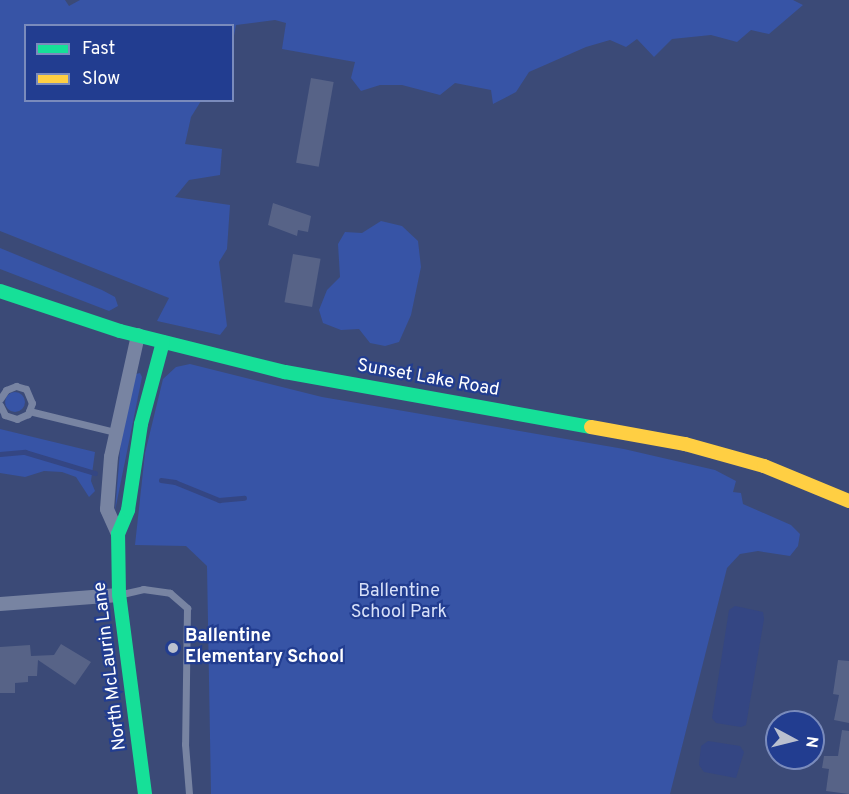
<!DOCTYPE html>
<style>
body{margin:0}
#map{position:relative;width:849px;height:794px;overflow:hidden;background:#3b4a77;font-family:Overpass,sans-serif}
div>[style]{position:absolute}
.green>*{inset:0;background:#3754a6}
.round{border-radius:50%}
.water>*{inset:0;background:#344683}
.stream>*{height:4.5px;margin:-2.25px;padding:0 2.25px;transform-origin:2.25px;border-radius:2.25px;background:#344683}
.building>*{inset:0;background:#576387;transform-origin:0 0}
.lane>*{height:7px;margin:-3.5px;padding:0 3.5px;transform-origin:3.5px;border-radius:3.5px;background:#7884a2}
.street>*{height:14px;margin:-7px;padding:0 7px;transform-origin:7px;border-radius:7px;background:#7884a2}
.fast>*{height:14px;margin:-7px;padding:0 7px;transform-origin:7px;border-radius:7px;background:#16e098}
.slow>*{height:14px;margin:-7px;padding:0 7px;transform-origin:7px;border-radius:7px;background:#ffcf43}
.dots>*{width:16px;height:16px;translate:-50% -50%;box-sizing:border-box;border:3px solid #223d90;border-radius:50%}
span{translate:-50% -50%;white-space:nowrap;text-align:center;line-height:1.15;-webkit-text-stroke:4.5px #223d90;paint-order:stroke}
.street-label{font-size:18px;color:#fff}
.park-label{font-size:18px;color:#d8e1f9}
.poi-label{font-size:18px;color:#fff;font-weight:700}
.left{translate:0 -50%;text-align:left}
.legend{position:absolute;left:24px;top:24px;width:210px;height:78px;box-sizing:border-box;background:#223d90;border:2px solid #7a8bbc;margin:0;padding:8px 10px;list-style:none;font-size:18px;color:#fff}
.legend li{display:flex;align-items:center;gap:12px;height:30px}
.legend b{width:30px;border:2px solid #7a8bbc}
.north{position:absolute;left:765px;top:710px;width:60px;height:60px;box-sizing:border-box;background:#223d90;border:2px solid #7a8bbc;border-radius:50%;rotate:97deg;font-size:16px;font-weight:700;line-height:24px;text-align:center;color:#fff}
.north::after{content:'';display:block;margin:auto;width:21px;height:27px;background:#bac0cf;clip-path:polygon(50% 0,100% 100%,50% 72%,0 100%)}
</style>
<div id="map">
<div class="green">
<i style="clip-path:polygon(0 0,65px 0,69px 6px,80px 0,793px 0,803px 5px,769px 34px,751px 30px,737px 42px,711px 35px,672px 39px,654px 57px,637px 39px,626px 47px,610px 40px,586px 47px,529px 72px,516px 92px,493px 104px,491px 90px,455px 83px,440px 95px,402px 85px,380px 85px,361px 91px,351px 78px,355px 62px,282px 49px,286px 23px,275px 20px,236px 25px,233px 41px,232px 26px,26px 26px,26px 100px,201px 101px,191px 117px,185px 144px,222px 149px,220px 175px,189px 180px,175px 197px,230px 205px,227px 249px,219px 262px,227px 326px,220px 335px,157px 321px,169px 298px,0 231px)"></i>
<i style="clip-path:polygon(381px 221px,402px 226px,418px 241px,421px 267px,411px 315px,399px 342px,385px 346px,370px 343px,359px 329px,341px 330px,323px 323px,319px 310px,327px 290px,340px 277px,338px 244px,345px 232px,362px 233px)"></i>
<i style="clip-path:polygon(0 248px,102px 290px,115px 297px,118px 306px,109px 311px,0 269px)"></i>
<i style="clip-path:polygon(190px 364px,322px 397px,624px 449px,715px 470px,736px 481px,733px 492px,741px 493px,743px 504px,791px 525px,800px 534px,798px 546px,790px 556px,758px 551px,740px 554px,727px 568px,670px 794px,211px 794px,207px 566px,186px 546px,135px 545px,145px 453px,163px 379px,176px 367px)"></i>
<i style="clip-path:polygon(140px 373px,142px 377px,115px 511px,121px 439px,136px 374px)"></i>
<i class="round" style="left:5px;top:392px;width:20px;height:20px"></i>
<i style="clip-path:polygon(0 429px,95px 452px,91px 481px,95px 491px,89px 497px,76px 477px,62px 472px,44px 471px,25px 477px,0 473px)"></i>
</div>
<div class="water">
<i style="clip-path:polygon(735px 606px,763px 612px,764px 619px,746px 725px,741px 727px,716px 723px,712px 718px,729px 610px)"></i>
<i style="clip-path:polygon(708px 741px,740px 746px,744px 752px,736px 778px,704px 772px,699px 765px,701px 746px)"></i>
</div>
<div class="stream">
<i style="left:0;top:454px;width:25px;rotate:-5deg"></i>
<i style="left:25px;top:452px;width:73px;rotate:16.7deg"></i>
<i style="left:161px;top:480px;width:14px;rotate:8deg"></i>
<i style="left:175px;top:482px;width:48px;rotate:22.2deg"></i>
<i style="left:219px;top:500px;width:25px;rotate:-5deg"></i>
</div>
<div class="building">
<i style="left:311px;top:78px;width:23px;height:86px;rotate:10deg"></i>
<i style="clip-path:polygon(273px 203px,311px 216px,308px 232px,298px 230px,297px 236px,268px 225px)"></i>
<i style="left:293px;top:254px;width:28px;height:49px;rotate:10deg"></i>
<i style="clip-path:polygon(61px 644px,91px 662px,75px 685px,38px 660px,37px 676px,28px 676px,28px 682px,15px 683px,15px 693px,0 693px,0 647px,30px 645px,31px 656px,54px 655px)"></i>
<i style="clip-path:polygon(838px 660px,849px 661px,849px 723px,834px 720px,839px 695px,833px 694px)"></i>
<i style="clip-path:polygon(842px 730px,849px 731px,849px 794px,826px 791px,829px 769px,822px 768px,824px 756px,838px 756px)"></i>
</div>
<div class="lane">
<i style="left:0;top:399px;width:11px;rotate:-56deg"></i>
<i style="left:6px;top:390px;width:11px;rotate:-22deg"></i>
<i style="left:16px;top:386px;width:10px;rotate:17deg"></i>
<i style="left:26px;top:389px;width:15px;rotate:67deg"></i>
<i style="left:32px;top:403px;width:12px;rotate:110deg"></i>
<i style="left:28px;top:414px;width:12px;rotate:156deg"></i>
<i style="left:17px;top:419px;width:13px;rotate:-162deg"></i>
<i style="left:5px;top:415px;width:11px;rotate:-117deg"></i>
<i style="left:29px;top:411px;width:89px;rotate:13.7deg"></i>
<i style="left:122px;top:594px;width:22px;rotate:-13deg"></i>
<i style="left:143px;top:589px;width:27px;rotate:8deg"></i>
<i style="left:170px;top:593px;width:23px;rotate:41deg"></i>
<i style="left:187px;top:608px;width:136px;rotate:90.8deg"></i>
<i style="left:185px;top:744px;width:50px;rotate:85.4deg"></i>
</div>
<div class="street">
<i style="left:118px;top:534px;width:27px;rotate:-114deg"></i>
<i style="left:107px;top:509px;width:52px;rotate:-85.6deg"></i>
<i style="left:111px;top:457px;width:125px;rotate:-77.5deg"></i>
<i style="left:0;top:604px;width:119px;rotate:-4.3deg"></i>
</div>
<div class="fast">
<i style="left:0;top:291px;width:126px;rotate:18.4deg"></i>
<i style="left:120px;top:331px;width:170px;rotate:14deg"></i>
<i style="left:285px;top:372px;width:311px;rotate:10.2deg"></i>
<i style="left:145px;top:794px;width:201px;rotate:-97.4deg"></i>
<i style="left:119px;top:595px;width:61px;rotate:-90.9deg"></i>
<i style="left:118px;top:534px;width:26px;rotate:-67deg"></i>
<i style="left:128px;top:510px;width:87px;rotate:-81.4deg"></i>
<i style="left:141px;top:424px;width:85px;rotate:-75deg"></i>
</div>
<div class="slow">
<i style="left:591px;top:427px;width:96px;rotate:10.3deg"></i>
<i style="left:685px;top:444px;width:82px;rotate:15.6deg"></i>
<i style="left:764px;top:466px;width:92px;rotate:22.4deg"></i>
</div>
<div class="dots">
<i style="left:173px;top:648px;background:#bac0cf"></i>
</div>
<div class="street-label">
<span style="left:428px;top:379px;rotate:10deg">Sunset Lake Road</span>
<span style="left:111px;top:666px;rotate:-97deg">North McLaurin Lane</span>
</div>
<div class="park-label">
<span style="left:399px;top:603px">Ballentine<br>School Park</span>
</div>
<div class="poi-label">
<span class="left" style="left:185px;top:648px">Ballentine<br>Elementary School</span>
</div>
<ul class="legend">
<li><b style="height:8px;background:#16e098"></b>Fast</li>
<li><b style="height:8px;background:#ffcf43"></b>Slow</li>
</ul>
<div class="north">N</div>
</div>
